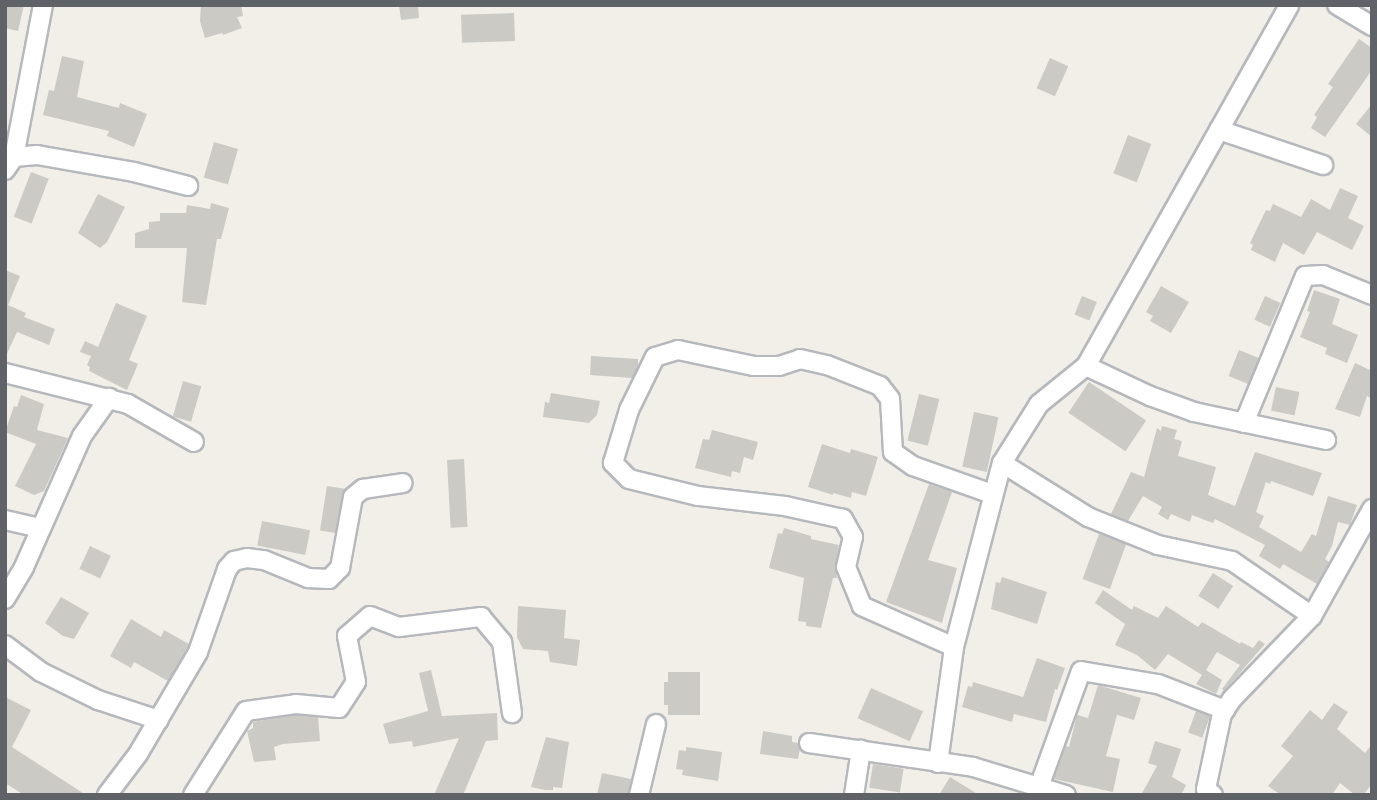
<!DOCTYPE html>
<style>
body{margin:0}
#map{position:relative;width:1377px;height:800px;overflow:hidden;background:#f1efe8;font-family:"Work Sans",sans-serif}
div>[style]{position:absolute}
.building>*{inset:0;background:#cccac5;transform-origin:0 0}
.roads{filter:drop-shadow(2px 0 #b5b8bc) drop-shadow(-2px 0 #b5b8bc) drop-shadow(0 2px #b5b8bc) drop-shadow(0 -2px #b5b8bc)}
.minor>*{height:18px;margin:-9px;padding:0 9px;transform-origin:9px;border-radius:9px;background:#fff}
span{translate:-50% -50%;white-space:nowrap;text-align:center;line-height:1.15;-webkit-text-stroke:5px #fff;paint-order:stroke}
.frame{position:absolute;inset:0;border:7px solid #5f6368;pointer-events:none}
</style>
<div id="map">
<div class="building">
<i style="clip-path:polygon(5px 5px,24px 5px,18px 31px,5px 28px)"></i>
<i style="clip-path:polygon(201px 5px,241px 5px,243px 16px,237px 17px,242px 28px,223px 35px,222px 33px,205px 38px,200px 21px)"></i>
<i style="clip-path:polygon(399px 5px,418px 5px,419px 18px,401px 20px)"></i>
<i style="left:514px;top:13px;width:28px;height:53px;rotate:88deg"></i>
<i style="clip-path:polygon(1359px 39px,1372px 48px,1372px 70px,1325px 137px,1311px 128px,1317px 117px,1314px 115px,1333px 87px,1328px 84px)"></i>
<i style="clip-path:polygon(62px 56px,84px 61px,77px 97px,119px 108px,120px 103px,147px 114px,134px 147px,107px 136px,109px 131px,43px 115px,49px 90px,54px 91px)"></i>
<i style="left:1050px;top:58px;width:20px;height:33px;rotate:24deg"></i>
<i style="clip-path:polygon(1372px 104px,1372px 137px,1356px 124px)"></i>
<i style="left:1128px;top:135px;width:25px;height:41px;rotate:21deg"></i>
<i style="left:214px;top:142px;width:25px;height:37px;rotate:16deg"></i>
<i style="left:31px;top:172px;width:19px;height:48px;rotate:21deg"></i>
<i style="clip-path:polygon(1340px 188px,1358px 196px,1348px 218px,1364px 226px,1352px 250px,1317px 232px,1304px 255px,1283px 243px,1275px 262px,1251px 250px,1253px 245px,1250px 243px,1266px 210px,1270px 211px,1273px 204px,1301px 217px,1311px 199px,1330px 210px)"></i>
<i style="clip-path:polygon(98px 194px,125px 207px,107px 242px,100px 248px,78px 233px)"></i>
<i style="clip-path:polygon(211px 203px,229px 208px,221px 239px,217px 239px,206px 305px,182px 302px,187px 248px,135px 248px,135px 233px,149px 229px,149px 222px,160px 221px,160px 213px,186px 213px,187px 205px,210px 209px)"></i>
<i style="clip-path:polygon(5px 270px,20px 276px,8px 305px,26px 313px,24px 317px,55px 329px,49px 345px,17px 332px,5px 358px)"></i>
<i style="clip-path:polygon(1161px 286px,1189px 302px,1171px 333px,1150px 321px,1153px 316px,1146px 312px)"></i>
<i style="clip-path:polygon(1314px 290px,1340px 299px,1332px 324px,1358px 335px,1347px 363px,1325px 354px,1327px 348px,1300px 337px,1310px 312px,1307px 311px)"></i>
<i style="left:1082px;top:296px;width:16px;height:20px;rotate:22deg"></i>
<i style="left:1265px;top:296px;width:17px;height:26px;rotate:24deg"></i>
<i style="clip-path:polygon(116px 303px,147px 316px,129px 360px,138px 364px,127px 390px,89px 371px,90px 367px,87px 365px,91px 356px,80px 352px,85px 341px,98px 347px)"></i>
<i style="left:1239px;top:350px;width:22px;height:28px;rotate:22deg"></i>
<i style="clip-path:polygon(591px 356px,638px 359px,638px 366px,632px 378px,590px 375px)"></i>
<i style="clip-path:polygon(1355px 363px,1372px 371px,1372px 399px,1367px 396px,1360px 417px,1335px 409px)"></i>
<i style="left:183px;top:381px;width:19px;height:37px;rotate:16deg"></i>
<i style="left:1089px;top:382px;width:69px;height:37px;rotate:34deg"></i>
<i style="left:1276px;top:387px;width:24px;height:24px;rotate:12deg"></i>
<i style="clip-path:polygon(551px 393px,600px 401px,597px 415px,589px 423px,543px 417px,545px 402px,549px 403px)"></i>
<i style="left:919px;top:394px;width:21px;height:48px;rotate:14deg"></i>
<i style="clip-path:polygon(21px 395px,44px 404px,37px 430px,68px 438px,44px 491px,34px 495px,15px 486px,36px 444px,5px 432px,14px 406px,17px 407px)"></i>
<i style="left:974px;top:412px;width:25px;height:56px;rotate:12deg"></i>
<i style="clip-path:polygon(1162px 426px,1177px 430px,1174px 439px,1182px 441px,1178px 456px,1216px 467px,1208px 495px,1235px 506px,1255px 452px,1322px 473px,1313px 496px,1271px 481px,1270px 484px,1266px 482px,1256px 512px,1264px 516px,1259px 527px,1301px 552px,1312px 534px,1316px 536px,1328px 496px,1357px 505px,1350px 525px,1338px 522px,1332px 546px,1325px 559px,1329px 562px,1317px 584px,1283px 564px,1280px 569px,1259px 556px,1265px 545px,1215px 519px,1213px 523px,1192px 515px,1190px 522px,1171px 514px,1168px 520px,1158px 514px,1162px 507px,1143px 496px,1128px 521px,1111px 514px,1131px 472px,1144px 477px,1157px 428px,1161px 431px)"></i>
<i style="clip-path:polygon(712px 430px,758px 442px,753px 460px,744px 457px,740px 473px,732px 471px,731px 477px,695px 468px,703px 439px,709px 440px)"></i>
<i style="clip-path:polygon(822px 444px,850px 453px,851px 449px,878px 457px,866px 496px,852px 492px,851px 498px,833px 493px,833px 495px,808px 487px)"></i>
<i style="left:464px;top:459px;width:68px;height:17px;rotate:87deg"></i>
<i style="clip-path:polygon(929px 484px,952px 492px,928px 560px,957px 568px,942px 623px,886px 602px)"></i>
<i style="left:327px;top:486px;width:18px;height:45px;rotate:9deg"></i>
<i style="left:262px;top:521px;width:49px;height:25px;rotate:11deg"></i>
<i style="clip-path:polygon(784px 528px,811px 536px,811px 539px,839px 545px,835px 565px,837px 578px,833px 578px,821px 628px,806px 626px,806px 622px,798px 621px,804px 578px,769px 568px,778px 533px,782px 534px)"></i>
<i style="left:1099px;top:534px;width:29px;height:48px;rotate:20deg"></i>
<i style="left:90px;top:546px;width:23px;height:25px;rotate:25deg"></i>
<i style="left:1213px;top:573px;width:24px;height:27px;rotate:33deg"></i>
<i style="clip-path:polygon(1002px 577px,1047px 592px,1037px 624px,991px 609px,996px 582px,1000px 583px)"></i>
<i style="clip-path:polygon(1103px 590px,1132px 610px,1134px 606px,1158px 618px,1166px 606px,1198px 627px,1202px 622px,1240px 644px,1241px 642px,1253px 648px,1259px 640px,1265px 644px,1224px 691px,1222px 689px,1240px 665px,1217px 652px,1206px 670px,1222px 680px,1216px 694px,1196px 684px,1202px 675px,1168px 654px,1155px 670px,1137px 655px,1115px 645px,1125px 624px,1095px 603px)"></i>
<i style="clip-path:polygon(61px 597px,89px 613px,74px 639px,63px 636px,45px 623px)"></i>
<i style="clip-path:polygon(518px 606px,566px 610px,564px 638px,580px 640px,577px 666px,550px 662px,548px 651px,523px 649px,517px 637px)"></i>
<i style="clip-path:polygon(131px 619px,161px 637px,164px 630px,189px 644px,168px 681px,134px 662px,131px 668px,110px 656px)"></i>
<i style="clip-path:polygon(1037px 658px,1065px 668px,1057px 690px,1055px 689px,1046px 722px,1014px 714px,1012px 722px,962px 707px,968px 686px,972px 687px,973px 682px,1023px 697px)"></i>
<i style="clip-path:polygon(431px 670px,442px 716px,497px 713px,498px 740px,486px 741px,463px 795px,434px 795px,459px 738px,413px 747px,412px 741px,389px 744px,383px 724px,428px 711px,419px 673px)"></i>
<i style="clip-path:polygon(668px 672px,700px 672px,700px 715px,668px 715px,668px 705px,664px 705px,664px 682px,668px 682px)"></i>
<i style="clip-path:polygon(1098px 685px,1141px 698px,1134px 720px,1117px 715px,1106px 756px,1120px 759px,1113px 792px,1054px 779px,1066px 746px,1069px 747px,1077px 715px,1088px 718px)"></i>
<i style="left:871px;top:688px;width:57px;height:33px;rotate:24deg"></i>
<i style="clip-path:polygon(5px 697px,31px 710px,12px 747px,86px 795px,24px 795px,5px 783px)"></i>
<i style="clip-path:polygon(1334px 703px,1348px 712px,1337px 729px,1365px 753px,1372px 744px,1372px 784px,1363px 795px,1355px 795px,1340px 783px,1332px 795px,1281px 795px,1268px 786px,1293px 756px,1281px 746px,1310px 710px,1322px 720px)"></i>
<i style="left:1196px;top:711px;width:15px;height:23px;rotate:20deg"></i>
<i style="clip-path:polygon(296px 715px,318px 717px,320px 741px,283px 744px,274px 747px,276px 760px,254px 762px,247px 731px,253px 728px,253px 722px)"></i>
<i style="clip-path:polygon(763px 731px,792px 736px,792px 742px,798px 743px,800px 749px,798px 759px,760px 754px)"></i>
<i style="clip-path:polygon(546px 737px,569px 742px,562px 788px,553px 787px,553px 790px,545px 790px,531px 787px)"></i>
<i style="clip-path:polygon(1155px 741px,1181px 749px,1172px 777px,1186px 785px,1181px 795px,1141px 795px,1157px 766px,1148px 763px)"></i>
<i style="clip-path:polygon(686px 747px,722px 752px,718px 781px,682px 775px,683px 770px,676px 769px,679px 750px,686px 751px)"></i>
<i style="left:873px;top:764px;width:31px;height:24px;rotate:9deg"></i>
<i style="clip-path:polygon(602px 773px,631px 779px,628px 795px,597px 795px)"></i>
<i style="clip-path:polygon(950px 777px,979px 795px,939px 795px)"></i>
</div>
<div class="roads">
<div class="minor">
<i style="left:1337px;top:5px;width:41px;rotate:31deg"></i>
<i style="left:1219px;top:130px;width:110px;rotate:18.6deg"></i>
<i style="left:14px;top:157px;width:23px;rotate:-5deg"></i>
<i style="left:37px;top:155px;width:98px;rotate:9.9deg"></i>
<i style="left:134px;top:172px;width:56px;rotate:14.5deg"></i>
<i style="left:5px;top:170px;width:16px;rotate:-55deg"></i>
<i style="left:14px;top:157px;width:155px;rotate:-79.2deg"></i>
<i style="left:1086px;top:366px;width:71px;rotate:25.1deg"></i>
<i style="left:1150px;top:396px;width:47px;rotate:20deg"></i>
<i style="left:1194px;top:412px;width:135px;rotate:12deg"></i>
<i style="left:5px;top:373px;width:127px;rotate:14.1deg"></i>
<i style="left:128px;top:404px;width:76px;rotate:29.9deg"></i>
<i style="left:1244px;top:423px;width:159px;rotate:-67.5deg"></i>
<i style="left:1305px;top:276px;width:18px;rotate:-3deg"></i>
<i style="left:1323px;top:275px;width:53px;rotate:22.2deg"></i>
<i style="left:1002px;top:463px;width:102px;rotate:32.1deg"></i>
<i style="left:1088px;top:517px;width:75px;rotate:21.8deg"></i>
<i style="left:1158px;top:545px;width:76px;rotate:12.2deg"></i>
<i style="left:1232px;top:561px;width:97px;rotate:34.5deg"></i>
<i style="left:5px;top:520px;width:37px;rotate:13deg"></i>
<i style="left:5px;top:599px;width:37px;rotate:-59deg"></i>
<i style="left:24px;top:567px;width:143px;rotate:-66.1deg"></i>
<i style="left:82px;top:436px;width:47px;rotate:-54.6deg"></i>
<i style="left:5px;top:645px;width:45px;rotate:36.9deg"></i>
<i style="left:41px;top:672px;width:64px;rotate:26.2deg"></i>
<i style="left:98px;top:700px;width:64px;rotate:18.2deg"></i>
<i style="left:954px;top:647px;width:101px;rotate:-156deg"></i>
<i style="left:862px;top:606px;width:42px;rotate:-112.3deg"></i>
<i style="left:846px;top:567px;width:31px;rotate:-77deg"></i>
<i style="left:853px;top:537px;width:21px;rotate:-119deg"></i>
<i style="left:843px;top:519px;width:59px;rotate:-167.4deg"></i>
<i style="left:785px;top:506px;width:88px;rotate:-173.4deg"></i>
<i style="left:698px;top:496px;width:71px;rotate:-166.2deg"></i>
<i style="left:629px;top:479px;width:23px;rotate:-135deg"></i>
<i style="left:613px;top:463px;width:55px;rotate:-73.2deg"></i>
<i style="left:629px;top:410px;width:59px;rotate:-63.9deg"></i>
<i style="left:655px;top:357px;width:24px;rotate:-17deg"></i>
<i style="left:678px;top:350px;width:78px;rotate:11.9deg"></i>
<i style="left:754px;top:366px;width:25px"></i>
<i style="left:779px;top:366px;width:22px;rotate:-18deg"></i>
<i style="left:800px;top:359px;width:28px;rotate:13deg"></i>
<i style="left:827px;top:365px;width:57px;rotate:21.6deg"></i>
<i style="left:880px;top:386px;width:16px;rotate:52deg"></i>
<i style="left:890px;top:399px;width:53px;rotate:86.8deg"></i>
<i style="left:893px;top:452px;width:24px;rotate:35deg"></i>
<i style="left:913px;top:466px;width:84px;rotate:19.5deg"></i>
<i style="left:809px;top:743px;width:166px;rotate:8.3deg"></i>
<i style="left:973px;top:767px;width:97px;rotate:16.8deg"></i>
<i style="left:938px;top:763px;width:117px;rotate:-82.1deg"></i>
<i style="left:954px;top:647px;width:190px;rotate:-75.4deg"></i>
<i style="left:1002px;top:463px;width:70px;rotate:-57.9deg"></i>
<i style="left:1039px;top:404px;width:60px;rotate:-39deg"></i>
<i style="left:1086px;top:366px;width:414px;rotate:-60.6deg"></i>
<i style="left:1039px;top:787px;width:123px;rotate:-70.1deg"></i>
<i style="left:1081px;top:671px;width:78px;rotate:9.6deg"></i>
<i style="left:1158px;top:684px;width:72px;rotate:21.2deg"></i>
<i style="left:107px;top:795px;width:51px;rotate:-52.9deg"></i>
<i style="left:138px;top:754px;width:118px;rotate:-59.5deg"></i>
<i style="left:198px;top:652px;width:88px;rotate:-70.7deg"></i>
<i style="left:227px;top:569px;width:11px;rotate:-49deg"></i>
<i style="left:234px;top:561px;width:13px;rotate:-13deg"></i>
<i style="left:247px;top:558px;width:17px;rotate:7deg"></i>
<i style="left:264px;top:560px;width:48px;rotate:22.2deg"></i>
<i style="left:308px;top:578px;width:21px;rotate:3deg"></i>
<i style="left:329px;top:579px;width:16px;rotate:-45deg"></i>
<i style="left:340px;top:568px;width:72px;rotate:-79.6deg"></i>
<i style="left:353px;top:497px;width:13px;rotate:-39deg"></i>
<i style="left:363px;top:489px;width:40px;rotate:-8.5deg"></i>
<i style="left:193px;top:795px;width:99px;rotate:-57.8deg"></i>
<i style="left:246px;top:711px;width:50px;rotate:-8deg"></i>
<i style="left:296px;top:704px;width:43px;rotate:5.3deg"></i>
<i style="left:339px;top:708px;width:31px;rotate:-57deg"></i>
<i style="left:356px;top:682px;width:47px;rotate:-101.1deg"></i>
<i style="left:347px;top:636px;width:30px;rotate:-41deg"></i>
<i style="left:370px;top:616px;width:31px;rotate:21deg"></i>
<i style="left:399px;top:627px;width:83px;rotate:-7deg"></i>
<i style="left:481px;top:617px;width:33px;rotate:50deg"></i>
<i style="left:502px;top:642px;width:72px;rotate:82deg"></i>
<i style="left:639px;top:795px;width:73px;rotate:-76.5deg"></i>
<i style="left:854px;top:795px;width:46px;rotate:-81.2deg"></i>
<i style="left:1213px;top:795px;width:9px;rotate:-139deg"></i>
<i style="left:1206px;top:789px;width:77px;rotate:-78deg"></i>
<i style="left:1222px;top:714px;width:18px;rotate:-56deg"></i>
<i style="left:1232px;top:699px;width:115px;rotate:-46.1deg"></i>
<i style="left:1312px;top:616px;width:123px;rotate:-60.7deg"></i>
</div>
</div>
<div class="frame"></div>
</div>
